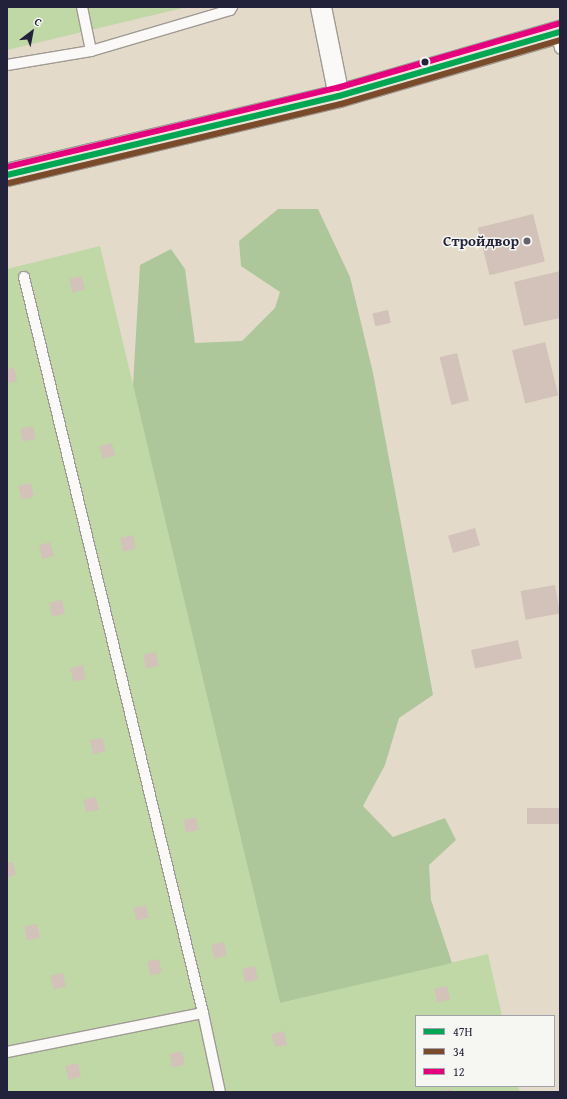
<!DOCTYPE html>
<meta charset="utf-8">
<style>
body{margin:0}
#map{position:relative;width:567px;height:1099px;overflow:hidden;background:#e4dac9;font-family:"Gentium Book Plus",serif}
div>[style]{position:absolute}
.green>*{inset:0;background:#bfd8a5}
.forest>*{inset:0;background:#adc79a}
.building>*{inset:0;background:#d2c2ba;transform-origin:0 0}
.roads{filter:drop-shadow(1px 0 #a09a94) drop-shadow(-1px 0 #a09a94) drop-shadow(0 1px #a09a94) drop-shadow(0 -1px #a09a94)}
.service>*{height:10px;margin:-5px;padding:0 5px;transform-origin:5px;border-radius:5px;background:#fbf9f7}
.minor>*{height:20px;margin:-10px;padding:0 10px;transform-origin:10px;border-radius:10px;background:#fbf9f7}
.primary>*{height:22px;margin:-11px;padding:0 11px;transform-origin:11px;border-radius:11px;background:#ece4dc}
.bus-1>*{height:6px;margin:-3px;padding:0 3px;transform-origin:3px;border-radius:3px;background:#00a651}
.bus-2>*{height:6px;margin:-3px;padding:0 3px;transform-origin:3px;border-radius:3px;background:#7a4b2a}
.bus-3>*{height:6px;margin:-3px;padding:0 3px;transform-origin:3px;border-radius:3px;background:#e5007d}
.dots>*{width:11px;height:11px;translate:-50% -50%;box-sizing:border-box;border:2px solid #f6f6f2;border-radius:50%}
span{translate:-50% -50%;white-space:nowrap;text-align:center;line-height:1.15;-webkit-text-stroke:3px #f6f6f2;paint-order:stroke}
.poi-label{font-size:15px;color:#22223b;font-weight:700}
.right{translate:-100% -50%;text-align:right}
.frame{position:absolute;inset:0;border:8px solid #22223b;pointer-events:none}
.legend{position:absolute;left:415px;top:1015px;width:140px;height:72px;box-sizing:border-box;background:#f6f6f2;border:1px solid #a1a1a9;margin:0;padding:5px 7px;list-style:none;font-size:12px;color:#22223b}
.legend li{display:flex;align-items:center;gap:8px;height:20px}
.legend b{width:20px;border:1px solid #a1a1a9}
.north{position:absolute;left:12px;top:12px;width:40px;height:40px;-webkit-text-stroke:3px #f6f6f2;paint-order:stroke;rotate:32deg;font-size:11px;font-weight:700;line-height:16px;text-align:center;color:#22223b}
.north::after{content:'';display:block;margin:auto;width:14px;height:18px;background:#22223b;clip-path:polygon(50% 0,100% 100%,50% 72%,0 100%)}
</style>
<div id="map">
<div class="green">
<i style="clip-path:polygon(7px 7px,187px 7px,7px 50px)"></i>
<i style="clip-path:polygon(100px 246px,280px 1003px,488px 954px,502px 1016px,416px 1016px,416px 1086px,518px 1086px,520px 1092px,7px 1092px,7px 269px)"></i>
</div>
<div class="forest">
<i style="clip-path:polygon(278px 209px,318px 209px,350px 277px,373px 373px,433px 695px,399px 718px,385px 765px,363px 806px,393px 837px,445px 818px,456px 840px,429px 865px,431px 900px,452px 963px,280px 1003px,133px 385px,140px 265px,171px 249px,185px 269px,195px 343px,242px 341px,275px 308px,280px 292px,241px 266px,239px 241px)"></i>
</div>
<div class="building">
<i style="left:533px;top:214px;width:49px;height:57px;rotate:76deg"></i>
<i style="clip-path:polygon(560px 271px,560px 318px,524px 326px,514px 282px)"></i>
<i style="left:82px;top:276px;width:14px;height:13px;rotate:78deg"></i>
<i style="left:388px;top:310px;width:13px;height:16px;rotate:77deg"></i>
<i style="left:545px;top:342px;width:55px;height:34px;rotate:76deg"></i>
<i style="left:457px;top:353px;width:49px;height:18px;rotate:76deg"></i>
<i style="clip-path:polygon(14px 367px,17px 381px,7px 383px,7px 369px)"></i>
<i style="left:33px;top:426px;width:13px;height:13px;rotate:77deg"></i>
<i style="left:112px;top:443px;width:13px;height:13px;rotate:77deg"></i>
<i style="left:31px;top:483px;width:14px;height:13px;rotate:78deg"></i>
<i style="left:475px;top:528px;width:18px;height:28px;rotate:74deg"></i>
<i style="left:133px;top:535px;width:14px;height:13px;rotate:78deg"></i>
<i style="left:50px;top:542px;width:14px;height:12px;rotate:73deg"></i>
<i style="left:555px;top:585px;width:29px;height:35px;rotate:80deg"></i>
<i style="left:62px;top:600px;width:14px;height:13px;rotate:78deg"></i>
<i style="left:518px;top:640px;width:19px;height:48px;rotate:78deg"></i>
<i style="left:156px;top:652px;width:14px;height:13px;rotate:78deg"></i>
<i style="left:83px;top:665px;width:14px;height:13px;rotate:78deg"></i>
<i style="clip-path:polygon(102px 738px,106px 751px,93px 754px,90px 740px)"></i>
<i style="left:96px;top:797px;width:13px;height:13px;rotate:77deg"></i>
<i style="left:560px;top:808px;width:16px;height:33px;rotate:90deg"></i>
<i style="left:196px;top:817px;width:13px;height:13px;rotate:77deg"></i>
<i style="clip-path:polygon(13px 862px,16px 875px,7px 878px,7px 863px)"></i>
<i style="left:146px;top:905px;width:13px;height:13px;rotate:77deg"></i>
<i style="left:37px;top:924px;width:14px;height:13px;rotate:78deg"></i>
<i style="left:224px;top:942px;width:14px;height:13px;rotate:78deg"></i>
<i style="left:159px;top:959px;width:14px;height:12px;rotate:78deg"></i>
<i style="left:255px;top:966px;width:14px;height:13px;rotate:78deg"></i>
<i style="left:63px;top:973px;width:14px;height:13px;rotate:78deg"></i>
<i style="left:447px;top:986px;width:14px;height:13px;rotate:78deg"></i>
<i style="clip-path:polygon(284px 1031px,287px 1045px,275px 1047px,271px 1034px)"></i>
<i style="left:182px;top:1051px;width:14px;height:13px;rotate:78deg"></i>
<i style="left:78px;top:1063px;width:14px;height:13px;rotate:78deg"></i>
<i style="clip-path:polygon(451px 1089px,452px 1092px,440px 1092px,440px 1091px)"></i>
</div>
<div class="roads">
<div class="service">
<i style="left:82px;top:7px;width:45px;rotate:78.4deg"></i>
<i style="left:556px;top:33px;width:16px;rotate:75deg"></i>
<i style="left:7px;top:65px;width:85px;rotate:-9.5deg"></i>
<i style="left:91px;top:51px;width:145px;rotate:-16.4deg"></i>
<i style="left:230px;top:10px;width:4px;rotate:-56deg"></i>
<i style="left:24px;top:277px;width:757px;rotate:76.33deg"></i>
<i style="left:203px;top:1013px;width:81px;rotate:77.9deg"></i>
<i style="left:7px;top:1052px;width:200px;rotate:-11.3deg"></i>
</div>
<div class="minor">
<i style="left:321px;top:7px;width:91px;rotate:78.6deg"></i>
</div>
<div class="primary">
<i style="left:7px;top:175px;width:341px;rotate:-13.4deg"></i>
<i style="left:339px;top:96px;width:230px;rotate:-16.2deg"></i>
</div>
</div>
<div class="bus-1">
<i style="left:7px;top:175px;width:341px;rotate:-13.4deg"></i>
<i style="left:339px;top:96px;width:230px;rotate:-16.2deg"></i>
</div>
<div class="bus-2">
<i style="left:9px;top:183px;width:341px;rotate:-13.4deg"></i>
<i style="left:341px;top:104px;width:228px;rotate:-16.3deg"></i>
</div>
<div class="bus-3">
<i style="left:7px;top:167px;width:339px;rotate:-13.5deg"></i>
<i style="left:337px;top:88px;width:230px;rotate:-16.2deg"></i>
</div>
<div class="dots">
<i style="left:425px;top:62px;background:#22223b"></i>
<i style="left:527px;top:241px;background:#66626d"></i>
</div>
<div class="poi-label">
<span class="right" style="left:519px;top:241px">Стройдвор</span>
</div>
<div class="frame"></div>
<ul class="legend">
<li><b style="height:5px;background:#00a651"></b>47Н</li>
<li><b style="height:5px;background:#7a4b2a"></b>34</li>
<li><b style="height:5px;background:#e5007d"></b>12</li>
</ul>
<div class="north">С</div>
</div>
